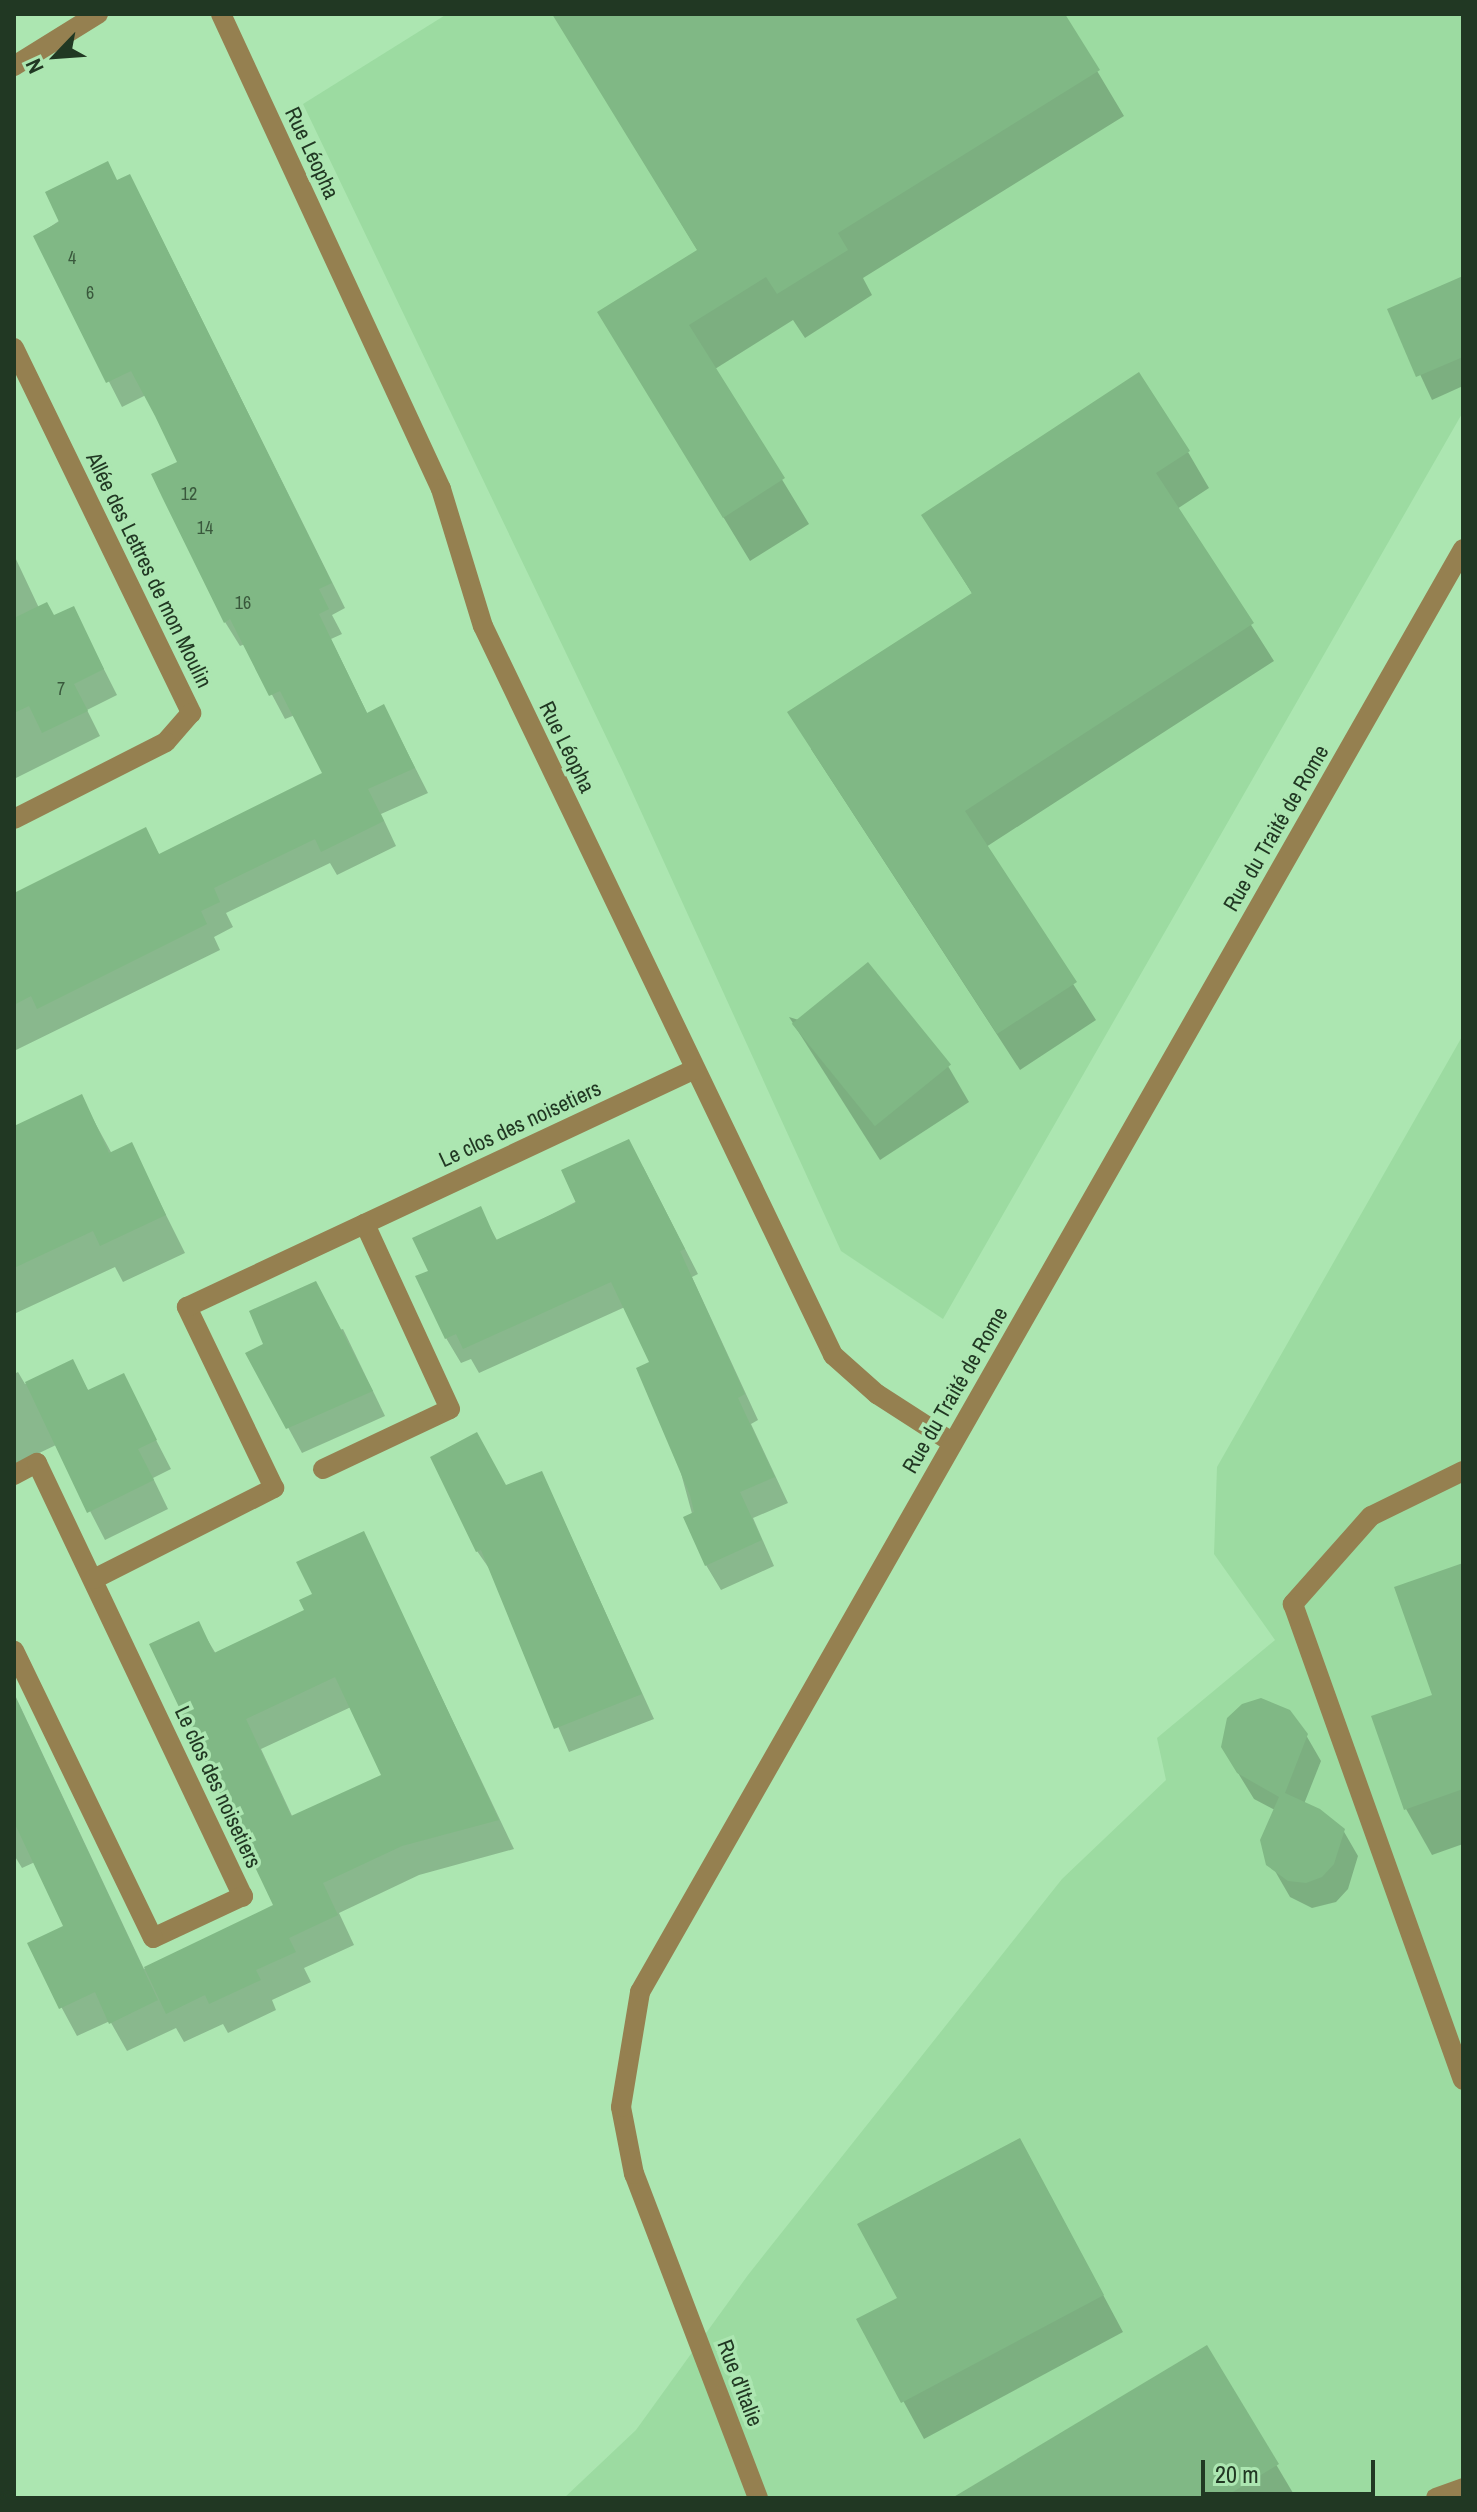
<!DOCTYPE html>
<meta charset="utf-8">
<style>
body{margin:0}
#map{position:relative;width:1477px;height:2512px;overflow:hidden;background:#ace6b1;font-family:"Archivo Narrow",sans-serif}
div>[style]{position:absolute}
.built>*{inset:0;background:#9cdba1}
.shadow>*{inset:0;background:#0003}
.building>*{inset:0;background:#80b885;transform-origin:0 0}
.minor>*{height:20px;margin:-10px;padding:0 10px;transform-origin:10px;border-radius:10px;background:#958050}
span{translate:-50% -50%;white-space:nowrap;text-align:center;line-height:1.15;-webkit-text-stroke:7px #ace6b1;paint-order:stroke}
.number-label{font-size:18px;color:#39583c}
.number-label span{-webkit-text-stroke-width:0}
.street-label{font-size:22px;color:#213823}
.frame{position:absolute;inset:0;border:16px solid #213823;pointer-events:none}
.north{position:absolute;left:16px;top:16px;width:80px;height:80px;-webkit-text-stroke:6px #ace6b1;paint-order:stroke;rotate:245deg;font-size:22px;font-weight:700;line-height:32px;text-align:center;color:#213823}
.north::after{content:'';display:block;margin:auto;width:28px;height:36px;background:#213823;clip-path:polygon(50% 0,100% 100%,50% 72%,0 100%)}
.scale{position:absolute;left:1201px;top:2460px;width:174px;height:36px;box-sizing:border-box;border:4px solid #213823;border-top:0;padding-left:10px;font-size:24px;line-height:28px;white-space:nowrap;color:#213823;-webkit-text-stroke:6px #ace6b1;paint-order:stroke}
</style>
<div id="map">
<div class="built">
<i style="clip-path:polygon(447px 14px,1463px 14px,1463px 412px,943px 1319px,841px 1251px,623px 772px,303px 104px)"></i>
<i style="clip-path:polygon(1463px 1035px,1463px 2498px,564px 2498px,636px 2430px,748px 2275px,1062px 1879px,1166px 1780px,1157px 1738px,1275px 1640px,1214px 1554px,1217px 1467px)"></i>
</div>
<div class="shadow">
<i style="clip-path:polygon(554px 14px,1063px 14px,1124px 116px,863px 278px,872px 295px,805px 338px,793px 320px,715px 369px,809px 524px,750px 561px,626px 357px,698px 251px)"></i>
<i style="clip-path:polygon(117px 182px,143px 201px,345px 608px,332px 615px,342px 634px,331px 639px,368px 715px,397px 732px,428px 793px,381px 814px,396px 846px,337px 875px,330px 863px,226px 913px,233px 927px,214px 937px,220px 950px,14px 1051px,14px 895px,145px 830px,160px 856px,324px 774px,295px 715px,285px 719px,245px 644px,240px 646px,225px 622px,179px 463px,146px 395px,122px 407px,35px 237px)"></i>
<i style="clip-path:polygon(1463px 278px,1463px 386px,1432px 400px,1390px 310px)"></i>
<i style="clip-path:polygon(1188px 452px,1209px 488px,1177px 509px,1274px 661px,986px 847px,1096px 1020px,1020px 1070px,811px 749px,973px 595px,924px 516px)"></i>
<i style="clip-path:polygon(14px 555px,39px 608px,54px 617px,73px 608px,117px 695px,87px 710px,100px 736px,14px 779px)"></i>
<i style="clip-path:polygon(789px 1017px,948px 1066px,969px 1102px,880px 1160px)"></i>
<i style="clip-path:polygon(81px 1097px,112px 1154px,131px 1145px,185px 1253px,123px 1282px,115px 1267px,14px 1314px,14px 1128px)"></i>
<i style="clip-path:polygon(643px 1167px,698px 1274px,692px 1277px,758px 1420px,751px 1424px,788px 1503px,753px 1518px,774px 1566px,721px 1590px,706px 1565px,651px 1363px,625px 1307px,479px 1373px,471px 1359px,461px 1363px,446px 1338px,430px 1272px,480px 1209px,498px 1242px)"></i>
<i style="clip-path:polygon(343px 1329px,385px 1416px,302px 1453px,248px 1354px)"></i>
<i style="clip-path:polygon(72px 1362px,89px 1392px,123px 1376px,171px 1469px,153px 1478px,168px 1509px,105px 1540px,56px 1445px,14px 1465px,14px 1374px,18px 1372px,25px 1384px)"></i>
<i style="clip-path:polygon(542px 1473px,654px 1719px,569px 1752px,493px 1574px,477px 1551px,506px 1487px)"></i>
<i style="clip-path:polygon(evenodd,363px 1533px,514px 1849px,419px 1875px,339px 1913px,354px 1945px,304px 1968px,311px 1982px,272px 2000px,276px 2010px,228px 2033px,223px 2024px,184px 2042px,176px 2028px,127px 2051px,110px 2021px,77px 2036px,44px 1975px,65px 1927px,35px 1862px,22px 1868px,14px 1855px,14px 1693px,144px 1969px,275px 1906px,198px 1624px,216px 1654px,307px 1611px,363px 1533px,351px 1707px,383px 1776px,293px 1818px,261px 1749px,351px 1707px)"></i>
<i style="clip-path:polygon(1463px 1565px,1463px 1844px,1432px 1855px,1406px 1809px)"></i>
<i style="clip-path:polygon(1306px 1735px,1321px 1761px,1304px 1804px,1343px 1830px,1358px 1856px,1348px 1889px,1336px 1902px,1312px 1908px,1290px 1897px,1275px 1871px,1275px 1810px,1254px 1799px,1238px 1773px)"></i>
<i style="clip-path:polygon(1040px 2177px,1123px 2332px,924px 2439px,859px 2320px,900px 2299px)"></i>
<i style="clip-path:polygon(1207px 2348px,1296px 2498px,988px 2498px)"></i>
</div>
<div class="building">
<i style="clip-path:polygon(552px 14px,1065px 14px,1100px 70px,838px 233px,848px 250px,777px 294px,766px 277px,689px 325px,785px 478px,723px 518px,597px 312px,697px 250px)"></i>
<i style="clip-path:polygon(108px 161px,117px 180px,130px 174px,332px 583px,319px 589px,329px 609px,319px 614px,367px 713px,384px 704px,415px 768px,368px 789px,384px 821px,321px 852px,315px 839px,214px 888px,220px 902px,201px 911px,207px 924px,37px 1009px,31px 996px,14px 1005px,14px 893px,146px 827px,159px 854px,322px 773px,280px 691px,269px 696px,230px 619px,224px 623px,162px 497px,151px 474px,177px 462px,155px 416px,131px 371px,106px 383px,33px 236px,59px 222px,45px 192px)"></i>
<i style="clip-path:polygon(1463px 276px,1463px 357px,1416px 377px,1387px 309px)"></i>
<i style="clip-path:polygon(1139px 372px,1190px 451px,1156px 473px,1254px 623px,965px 811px,1077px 982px,997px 1034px,787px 712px,972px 593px,921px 515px)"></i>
<i style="clip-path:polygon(47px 602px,54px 615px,74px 606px,104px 669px,74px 684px,88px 711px,42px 733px,29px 706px,14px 713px,14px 618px)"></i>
<i style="left:868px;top:962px;width:132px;height:98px;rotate:51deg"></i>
<i style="clip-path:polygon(82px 1094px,109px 1153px,132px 1142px,166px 1215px,100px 1246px,93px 1231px,14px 1268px,14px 1126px)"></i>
<i style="clip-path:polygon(629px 1139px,685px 1249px,680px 1251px,745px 1394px,738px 1398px,775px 1477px,740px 1492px,762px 1540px,705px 1566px,683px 1517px,694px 1512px,690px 1495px,636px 1368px,649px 1362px,611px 1282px,463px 1349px,456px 1334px,445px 1339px,415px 1276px,428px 1271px,412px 1238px,481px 1206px,496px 1240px,576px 1203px,561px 1170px)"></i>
<i style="clip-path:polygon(316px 1281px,373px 1391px,286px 1429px,245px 1353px,263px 1344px,249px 1311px)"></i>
<i style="clip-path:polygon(73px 1359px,88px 1390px,124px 1373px,157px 1440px,138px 1449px,154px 1480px,87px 1513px,25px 1382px)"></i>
<i style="clip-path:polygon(477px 1432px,506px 1485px,542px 1471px,642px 1694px,554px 1729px,481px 1550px,476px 1552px,430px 1457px)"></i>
<i style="clip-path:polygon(evenodd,364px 1531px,499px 1820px,402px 1846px,323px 1883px,338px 1915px,289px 1938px,296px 1952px,256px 1970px,261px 1980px,209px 2004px,205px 1995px,166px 2014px,144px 1967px,273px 1905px,149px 1644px,199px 1621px,214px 1653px,304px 1610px,299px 1600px,312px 1594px,296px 1562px,364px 1531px,335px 1677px,381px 1775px,291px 1816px,246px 1719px,335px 1677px)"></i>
<i style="clip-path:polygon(1463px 1563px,1463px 1789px,1404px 1810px,1371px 1716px,1432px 1695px,1394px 1587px)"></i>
<i style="clip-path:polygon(14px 1694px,158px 2000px,109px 2024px,95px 1992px,59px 2009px,27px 1943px,63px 1926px,14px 1822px)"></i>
<i style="clip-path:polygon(1261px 1698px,1290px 1710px,1308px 1734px,1285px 1793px,1320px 1809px,1345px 1829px,1334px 1864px,1322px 1877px,1306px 1883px,1288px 1881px,1266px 1865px,1260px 1840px,1279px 1797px,1237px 1773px,1221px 1747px,1227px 1718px,1242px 1704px)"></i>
<i style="clip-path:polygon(1020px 2138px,1104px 2295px,901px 2403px,856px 2319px,897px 2298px,857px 2224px)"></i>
<i style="clip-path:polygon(1207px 2345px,1279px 2464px,1223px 2498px,952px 2498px)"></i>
</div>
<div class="minor">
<i style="left:221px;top:14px;width:523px;rotate:65.15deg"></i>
<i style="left:441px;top:489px;width:143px;rotate:73deg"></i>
<i style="left:483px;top:626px;width:809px;rotate:64.35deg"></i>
<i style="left:833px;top:1355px;width:59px;rotate:41.6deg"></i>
<i style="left:877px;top:1394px;width:90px;rotate:32.8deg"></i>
<i style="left:14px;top:66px;width:99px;rotate:-31.8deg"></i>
<i style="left:14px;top:348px;width:406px;rotate:64.1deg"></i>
<i style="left:191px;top:713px;width:38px;rotate:131deg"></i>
<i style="left:166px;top:742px;width:170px;rotate:153.1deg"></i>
<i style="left:323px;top:1469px;width:140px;rotate:-25.3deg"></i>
<i style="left:450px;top:1409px;width:204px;rotate:-114.7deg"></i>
<i style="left:1463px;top:1471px;width:102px;rotate:153.9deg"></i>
<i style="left:1371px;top:1516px;width:118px;rotate:131.6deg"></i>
<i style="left:1293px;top:1604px;width:505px;rotate:70.35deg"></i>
<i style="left:14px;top:1475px;width:26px;rotate:-28deg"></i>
<i style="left:37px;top:1463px;width:480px;rotate:64.6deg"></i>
<i style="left:243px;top:1896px;width:99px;rotate:155deg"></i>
<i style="left:153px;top:1938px;width:319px;rotate:-115.8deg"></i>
<i style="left:94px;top:1579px;width:202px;rotate:-26.8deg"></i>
<i style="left:274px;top:1488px;width:201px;rotate:-115.7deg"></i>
<i style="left:187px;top:1307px;width:561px;rotate:-25.1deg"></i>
<i style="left:758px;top:2498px;width:347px;rotate:-110.9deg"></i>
<i style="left:634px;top:2174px;width:68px;rotate:-101deg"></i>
<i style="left:621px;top:2107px;width:117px;rotate:-80.6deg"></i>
<i style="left:640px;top:1992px;width:1661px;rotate:-60.3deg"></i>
<i style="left:1436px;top:2498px;width:29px;rotate:-20deg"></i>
</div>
<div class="number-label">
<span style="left:72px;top:258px">4</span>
<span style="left:90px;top:293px">6</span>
<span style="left:189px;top:494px">12</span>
<span style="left:205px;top:528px">14</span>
<span style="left:243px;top:603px">16</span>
<span style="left:61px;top:689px">7</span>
</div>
<div class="street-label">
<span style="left:312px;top:153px;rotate:65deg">Rue Léopha</span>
<span style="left:149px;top:570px;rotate:64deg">Allée des Lettres de mon Moulin</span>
<span style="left:567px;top:747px;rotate:64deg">Rue Léopha</span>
<span style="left:1276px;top:828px;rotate:-60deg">Rue du Traité de Rome</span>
<span style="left:520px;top:1124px;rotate:-25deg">Le clos des noisetiers</span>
<span style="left:955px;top:1390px;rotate:-60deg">Rue du Traité de Rome</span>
<span style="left:218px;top:1787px;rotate:65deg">Le clos des noisetiers</span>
<span style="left:740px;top:2383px;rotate:69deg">Rue d'Italie</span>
</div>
<div class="frame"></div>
<div class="north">N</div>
<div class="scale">20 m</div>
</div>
